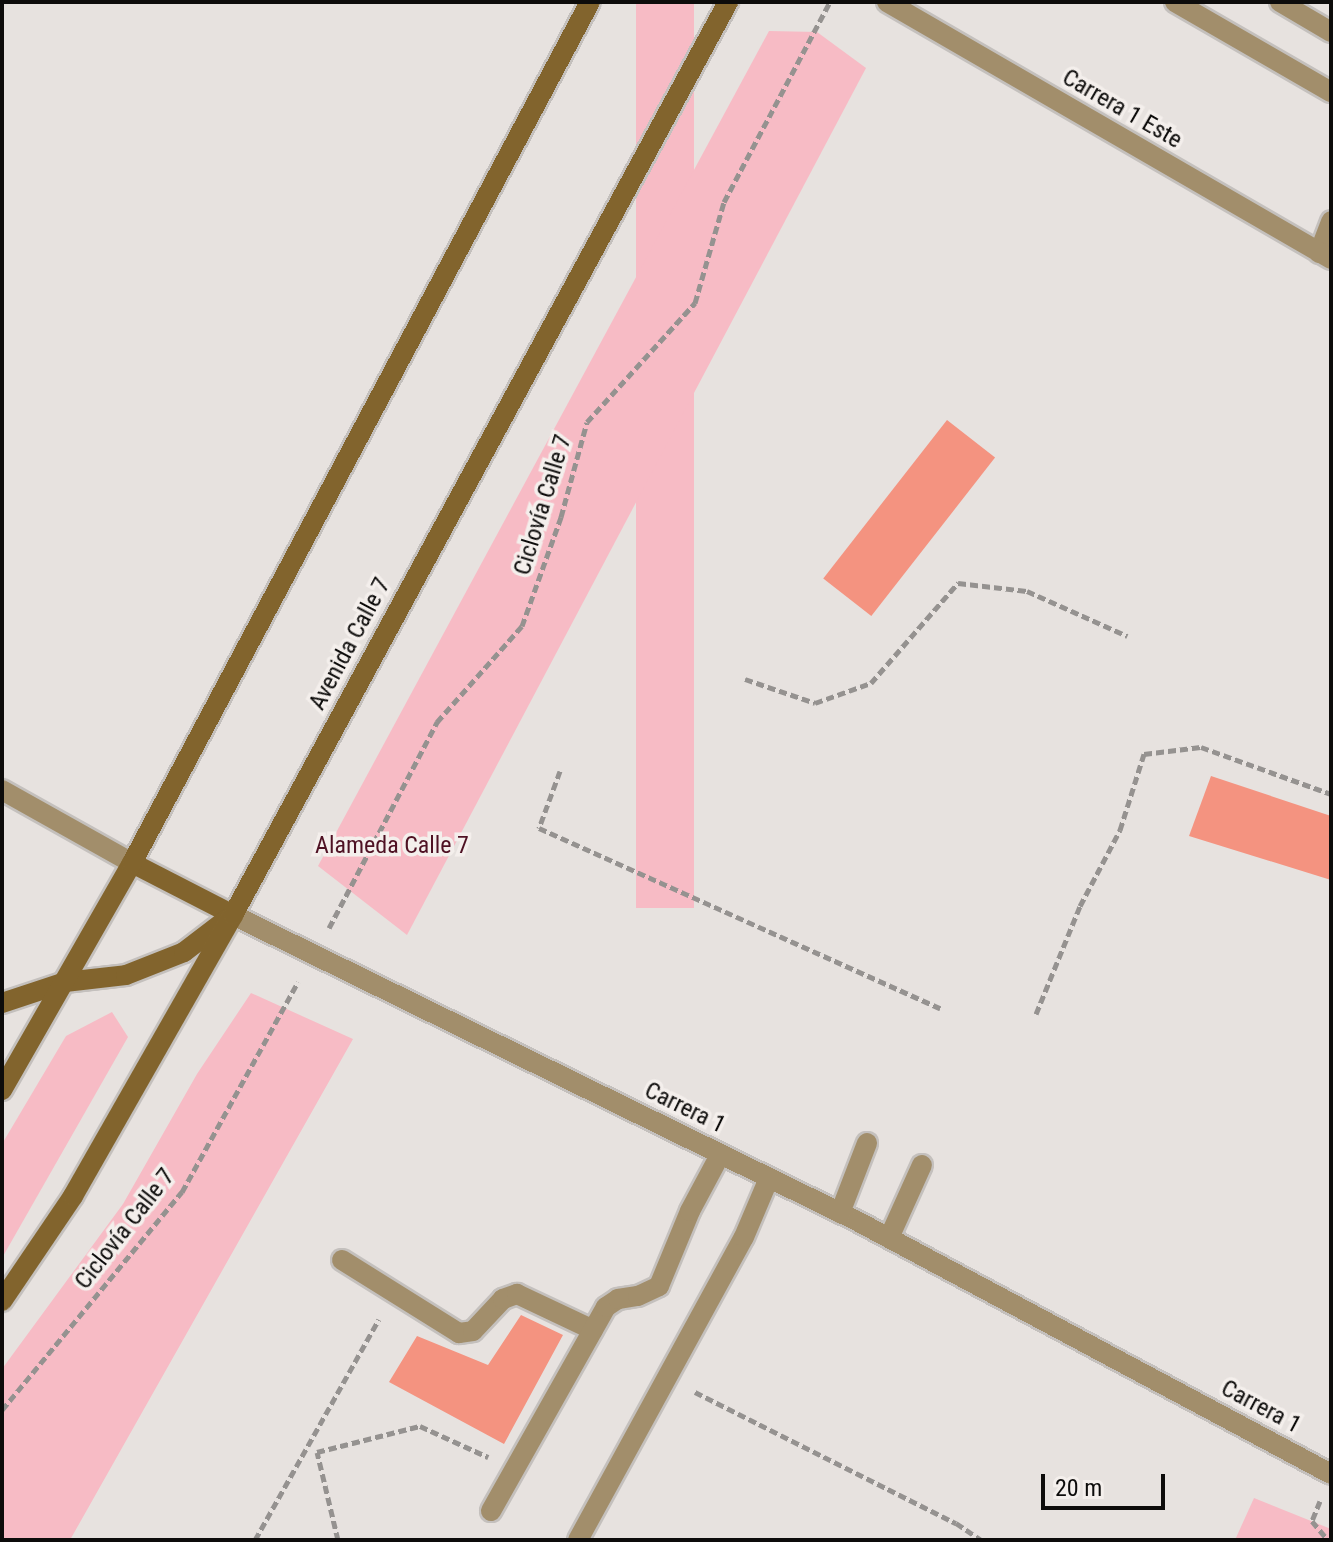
<!DOCTYPE html>
<meta charset="utf-8">
<style>
body{margin:0}
#map{position:relative;width:1333px;height:1542px;overflow:hidden;background:#e7e2df;font-family:"Roboto Condensed",sans-serif}
div>[style]{position:absolute}
.green>*{inset:0;background:#f7bbc5;transform-origin:0 0}
.building>*{inset:0;background:#f49380;transform-origin:0 0}
.path>*{height:5px;margin-top:-2.5px;transform-origin:0;background:repeating-linear-gradient(90deg,#959290 0 8px,transparent 0 12px)}
.roads{filter:drop-shadow(2px 0 #c4c0bd) drop-shadow(-2px 0 #c4c0bd) drop-shadow(0 2px #c4c0bd) drop-shadow(0 -2px #c4c0bd)}
.lane>*{height:20px;margin:-10px;padding:0 10px;transform-origin:10px;border-radius:10px;background:#a28e6b}
.street>*{height:20px;margin:-10px;padding:0 10px;transform-origin:10px;border-radius:10px;background:#a28e6b}
.secondary>*{height:20px;margin:-10px;padding:0 10px;transform-origin:10px;border-radius:10px;background:#82642d}
span{translate:-50% -50%;white-space:nowrap;text-align:center;line-height:1.15;-webkit-text-stroke:7px #f4efec;paint-order:stroke}
.street-label{font-size:24px;color:#0d0c0b}
.park-label{font-size:24px;color:#4e1123}
.frame{position:absolute;inset:0;border:4px solid #0d0c0b;pointer-events:none}
.scale{position:absolute;left:1041px;top:1474px;width:124px;height:36px;box-sizing:border-box;border:4px solid #0d0c0b;border-top:0;padding-left:10px;font-size:24px;line-height:28px;white-space:nowrap;color:#0d0c0b;-webkit-text-stroke:6px #f4efec;paint-order:stroke}
</style>
<div id="map">
<div class="green">
<i style="left:636px;top:2px;width:58px;height:906px"></i>
<i style="clip-path:polygon(769px 31px,817px 32px,866px 68px,407px 935px,318px 866px)"></i>
<i style="clip-path:polygon(251px 993px,353px 1039px,70px 1540px,2px 1540px,2px 1369px,123px 1204px,197px 1074px)"></i>
<i style="clip-path:polygon(112px 1012px,128px 1037px,2px 1258px,2px 1144px,66px 1036px)"></i>
<i style="clip-path:polygon(1254px 1498px,1331px 1529px,1331px 1540px,1235px 1540px)"></i>
</div>
<div class="building">
<i style="left:947px;top:420px;width:61px;height:201px;rotate:38deg"></i>
<i style="clip-path:polygon(1211px 776px,1331px 816px,1331px 880px,1189px 836px)"></i>
<i style="clip-path:polygon(521px 1315px,563px 1335px,504px 1444px,389px 1382px,417px 1336px,488px 1365px)"></i>
</div>
<div class="path">
<i style="left:745px;top:679px;width:74px;rotate:18.9deg"></i>
<i style="left:815px;top:703px;width:59px;rotate:-19.7deg"></i>
<i style="left:871px;top:683px;width:133px;rotate:-49deg"></i>
<i style="left:958px;top:583px;width:69px;rotate:6.6deg"></i>
<i style="left:1027px;top:591px;width:110px;rotate:24.2deg"></i>
<i style="left:560px;top:771px;width:61px;rotate:110.2deg"></i>
<i style="left:539px;top:828px;width:440px;rotate:24.2deg"></i>
<i style="left:329px;top:928px;width:233px;rotate:-62.3deg"></i>
<i style="left:437px;top:722px;width:128px;rotate:-48.5deg"></i>
<i style="left:522px;top:626px;width:116px;rotate:-70.3deg"></i>
<i style="left:561px;top:517px;width:98px;rotate:-74.7deg"></i>
<i style="left:587px;top:422px;width:161px;rotate:-47.8deg"></i>
<i style="left:695px;top:303px;width:105px;rotate:-74deg"></i>
<i style="left:724px;top:202px;width:226px;rotate:-62.1deg"></i>
<i style="left:1036px;top:1014px;width:117px;rotate:-67.8deg"></i>
<i style="left:1080px;top:906px;width:86px;rotate:-62.2deg"></i>
<i style="left:1120px;top:830px;width:80px;rotate:-72.5deg"></i>
<i style="left:1144px;top:754px;width:57px;rotate:-7deg"></i>
<i style="left:1201px;top:747px;width:138px;rotate:19.9deg"></i>
<i style="left:695px;top:1392px;width:292px;rotate:26.7deg"></i>
<i style="left:956px;top:1523px;width:30px;rotate:34deg"></i>
<i style="left:2px;top:1410px;width:283px;rotate:-50.5deg"></i>
<i style="left:182px;top:1192px;width:240px;rotate:-61.1deg"></i>
<i style="left:1320px;top:1501px;width:22px;rotate:112deg"></i>
<i style="left:1312px;top:1521px;width:25px;rotate:50deg"></i>
<i style="left:255px;top:1540px;width:253px;rotate:-60.7deg"></i>
<i style="left:338px;top:1540px;width:90px;rotate:-103.4deg"></i>
<i style="left:317px;top:1452px;width:106px;rotate:-14.2deg"></i>
<i style="left:420px;top:1426px;width:75px;rotate:24.5deg"></i>
</div>
<div class="roads">
<div class="lane">
<i style="left:1175px;top:2px;width:180px;rotate:30deg"></i>
<i style="left:1280px;top:2px;width:59px;rotate:30.5deg"></i>
<i style="left:1319px;top:253px;width:34px;rotate:-69deg"></i>
<i style="left:2px;top:790px;width:149px;rotate:29.3deg"></i>
<i style="left:840px;top:1213px;width:75px;rotate:-68.9deg"></i>
<i style="left:889px;top:1238px;width:80px;rotate:-65.7deg"></i>
<i style="left:342px;top:1260px;width:138px;rotate:32deg"></i>
<i style="left:459px;top:1333px;width:14px;rotate:-8deg"></i>
<i style="left:473px;top:1331px;width:44px;rotate:-46.8deg"></i>
<i style="left:503px;top:1299px;width:15px;rotate:-20deg"></i>
<i style="left:517px;top:1294px;width:84px;rotate:25.3deg"></i>
<i style="left:491px;top:1511px;width:234px;rotate:-60.6deg"></i>
<i style="left:606px;top:1307px;width:14px;rotate:-34deg"></i>
<i style="left:618px;top:1299px;width:20px;rotate:-9deg"></i>
<i style="left:638px;top:1296px;width:23px;rotate:-25deg"></i>
<i style="left:659px;top:1286px;width:81px;rotate:-67.5deg"></i>
<i style="left:690px;top:1211px;width:64px;rotate:-61.8deg"></i>
<i style="left:578px;top:1540px;width:345px;rotate:-61.3deg"></i>
<i style="left:744px;top:1237px;width:64px;rotate:-67deg"></i>
</div>
<div class="street">
<i style="left:887px;top:2px;width:513px;rotate:30.06deg"></i>
<i style="left:233px;top:915px;width:695px;rotate:26.12deg"></i>
<i style="left:857px;top:1221px;width:537px;rotate:28.09deg"></i>
</div>
<div class="secondary">
<i style="left:132px;top:863px;width:114px;rotate:27.2deg"></i>
<i style="left:2px;top:1003px;width:66px;rotate:-18.4deg"></i>
<i style="left:65px;top:982px;width:61px;rotate:-6.5deg"></i>
<i style="left:126px;top:975px;width:62px;rotate:-21.6deg"></i>
<i style="left:184px;top:952px;width:54px;rotate:-37.5deg"></i>
<i style="left:2px;top:1090px;width:262px;rotate:-60.2deg"></i>
<i style="left:132px;top:863px;width:975px;rotate:-61.99deg"></i>
<i style="left:2px;top:1301px;width:127px;rotate:-55.9deg"></i>
<i style="left:73px;top:1196px;width:323px;rotate:-60.3deg"></i>
<i style="left:233px;top:915px;width:1039px;rotate:-61.53deg"></i>
</div>
</div>
<div class="street-label">
<span style="left:1122px;top:109px;rotate:30deg">Carrera 1 Este</span>
<span style="left:543px;top:505px;rotate:-73deg">Ciclovía Calle 7</span>
<span style="left:350px;top:644px;rotate:-62deg">Avenida Calle 7</span>
<span style="left:685px;top:1108px;rotate:26deg">Carrera 1</span>
<span style="left:125px;top:1229px;rotate:-52deg">Ciclovía Calle 7</span>
<span style="left:1261px;top:1407px;rotate:28deg">Carrera 1</span>
</div>
<div class="park-label">
<span style="left:392px;top:846px">Alameda Calle 7</span>
</div>
<div class="frame"></div>
<div class="scale">20 m</div>
</div>
